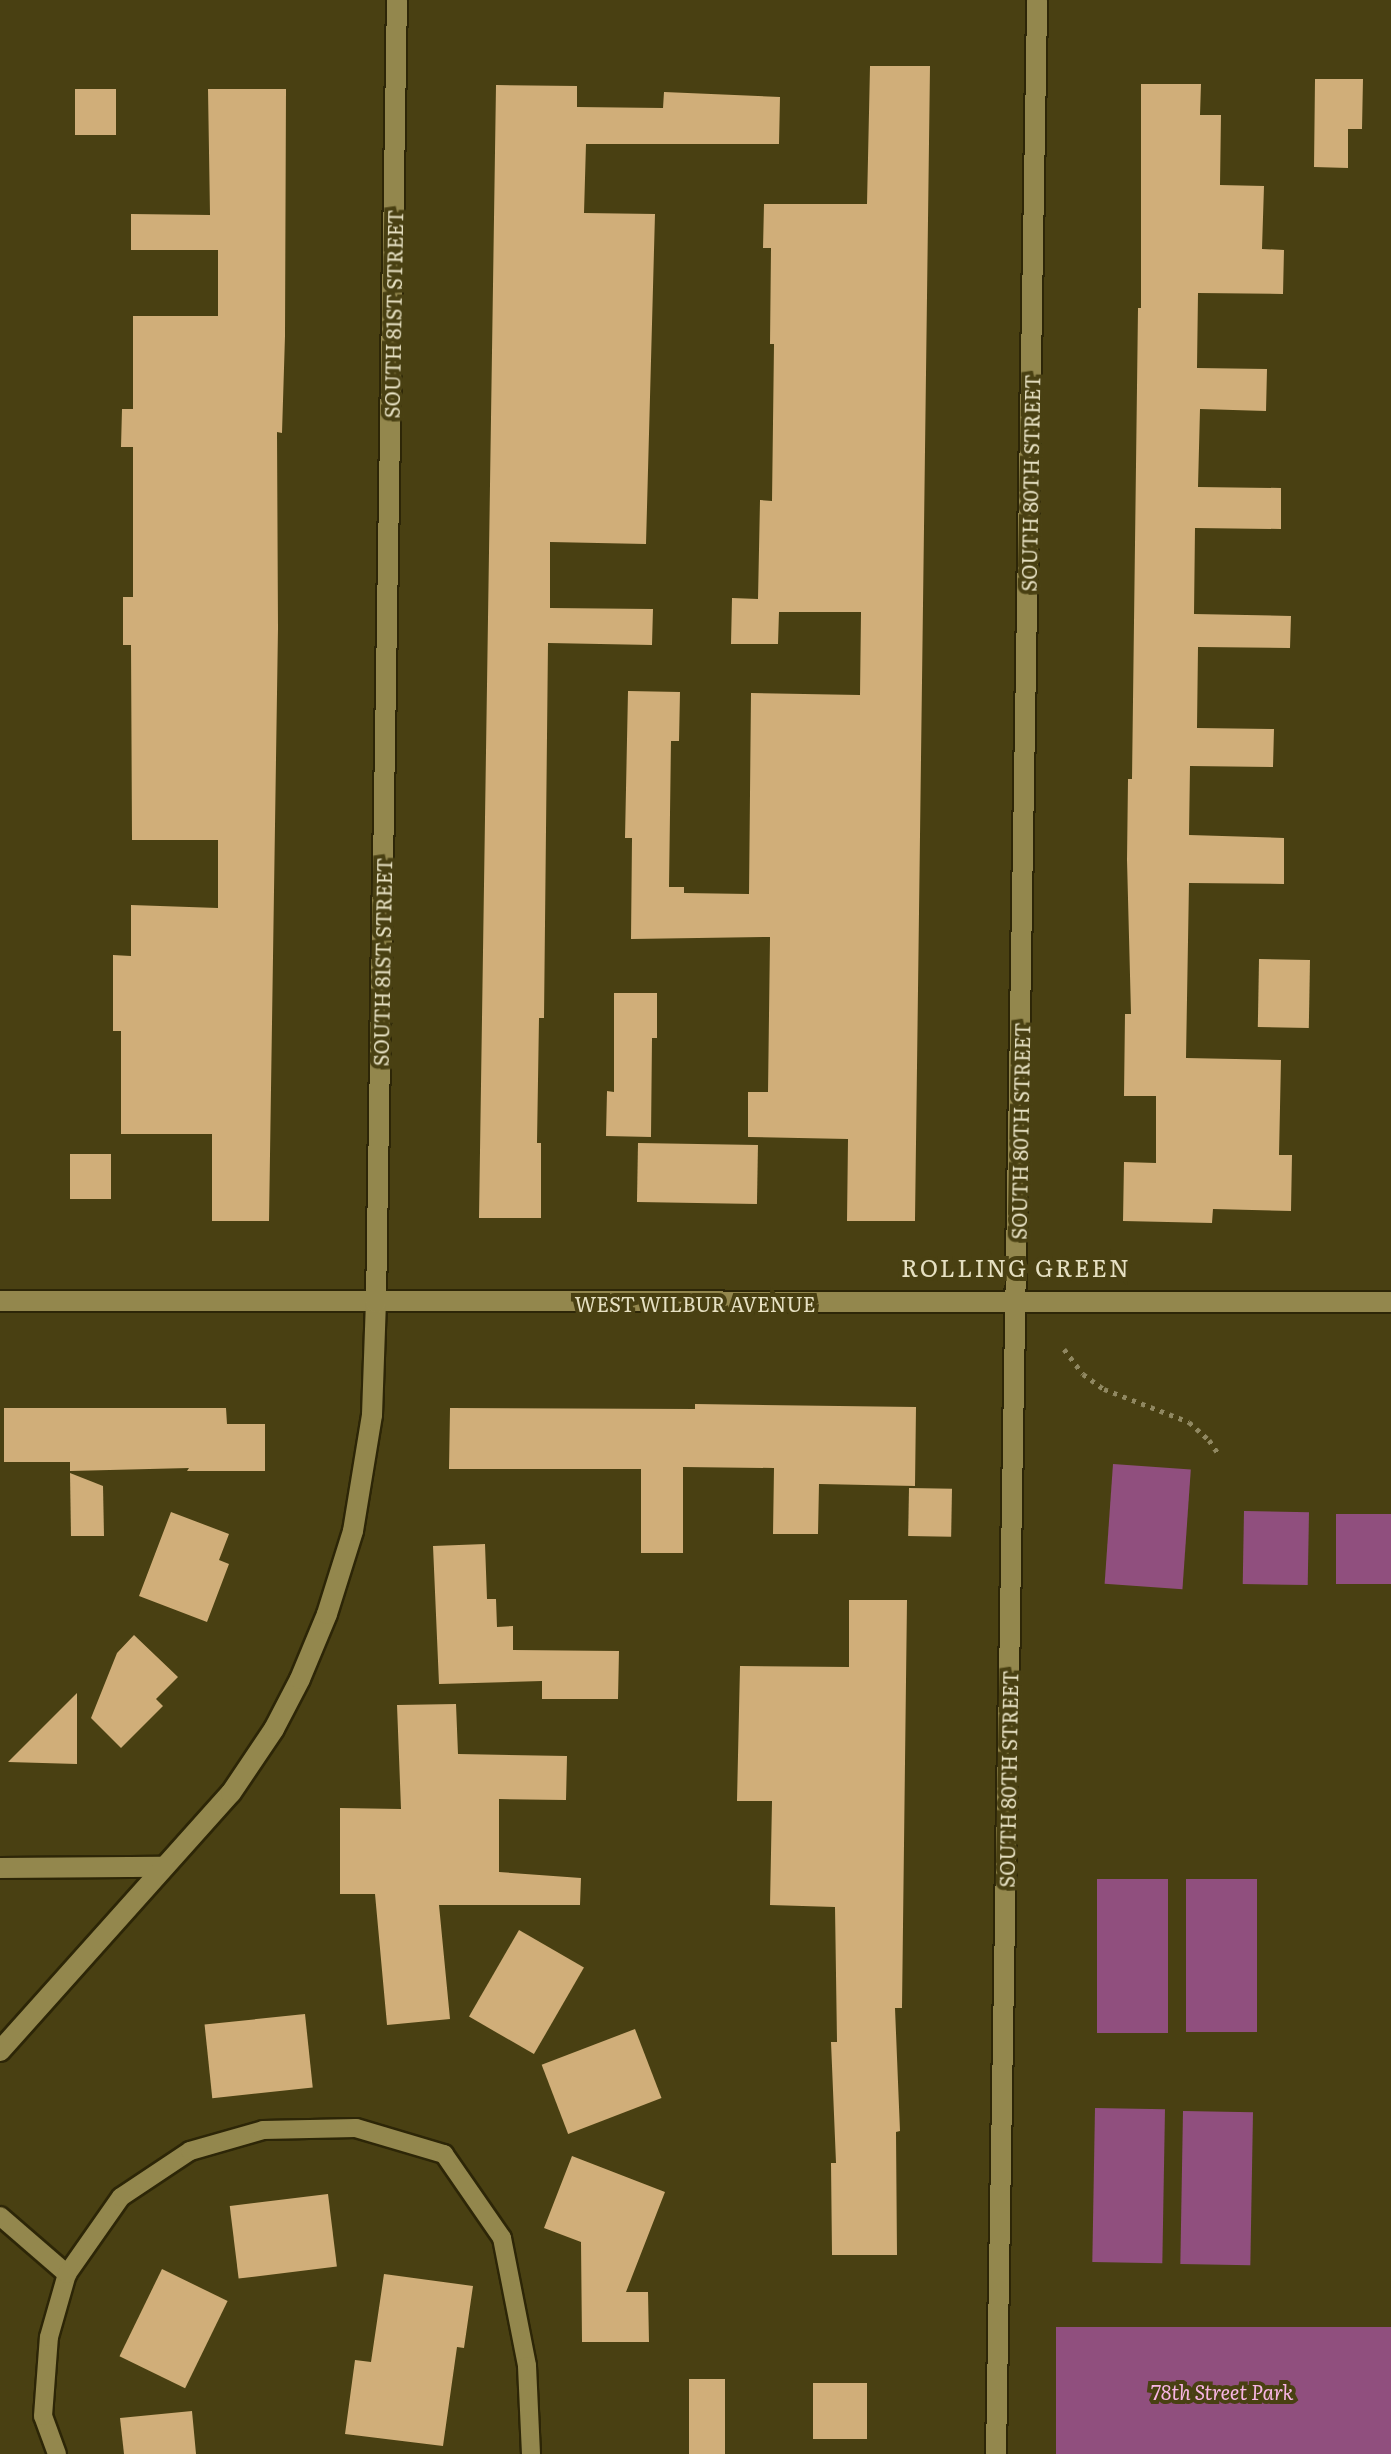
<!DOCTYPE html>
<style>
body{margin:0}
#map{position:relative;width:1391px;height:2454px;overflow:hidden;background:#494012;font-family:Literata,serif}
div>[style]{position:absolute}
.green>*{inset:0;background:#904f7e;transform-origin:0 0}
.building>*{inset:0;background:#d0ae79;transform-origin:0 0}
.path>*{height:5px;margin-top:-2.5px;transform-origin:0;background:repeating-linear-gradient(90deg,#908861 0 4px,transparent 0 10px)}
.roads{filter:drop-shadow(2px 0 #2d2607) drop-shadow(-2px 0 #2d2607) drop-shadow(0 2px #2d2607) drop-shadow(0 -2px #2d2607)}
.lane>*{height:18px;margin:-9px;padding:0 9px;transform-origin:9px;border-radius:9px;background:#93874d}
.street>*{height:20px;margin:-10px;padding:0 10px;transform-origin:10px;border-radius:10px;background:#93874d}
span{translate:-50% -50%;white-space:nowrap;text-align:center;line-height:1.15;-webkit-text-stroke:8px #494012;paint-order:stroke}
.street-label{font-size:20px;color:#e6e0c2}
.park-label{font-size:20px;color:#f8b5e4;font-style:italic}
.quarter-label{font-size:24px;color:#e6e0c2;letter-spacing:2px}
</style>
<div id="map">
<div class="green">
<i style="left:1113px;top:1464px;width:78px;height:120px;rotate:4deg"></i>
<i style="left:1244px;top:1511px;width:65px;height:73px;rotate:1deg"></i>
<i style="left:1336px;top:1514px;width:55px;height:70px"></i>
<i style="left:1097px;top:1879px;width:71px;height:154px"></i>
<i style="left:1186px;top:1879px;width:71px;height:153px"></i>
<i style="left:1095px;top:2108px;width:70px;height:154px;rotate:1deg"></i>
<i style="left:1183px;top:2111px;width:70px;height:153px;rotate:1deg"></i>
<i style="left:1056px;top:2327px;width:335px;height:127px"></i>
</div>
<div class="building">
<i style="clip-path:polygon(870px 66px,930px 66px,915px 1221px,847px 1221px,848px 1139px,748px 1137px,748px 1092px,768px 1092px,770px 937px,631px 939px,632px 838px,625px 838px,628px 691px,680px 692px,679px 741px,671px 741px,669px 887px,684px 887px,684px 893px,749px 894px,751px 693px,860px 695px,861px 612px,779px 612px,778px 644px,731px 644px,732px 598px,758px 599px,760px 500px,772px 501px,774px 344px,770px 344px,771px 248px,763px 248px,764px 204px,867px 204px)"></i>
<i style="clip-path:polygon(1315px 79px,1363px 79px,1362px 129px,1348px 129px,1348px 168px,1314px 167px)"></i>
<i style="clip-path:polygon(1141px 84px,1201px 84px,1200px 115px,1221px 115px,1220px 185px,1264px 186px,1262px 249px,1284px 250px,1283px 294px,1198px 293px,1197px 368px,1267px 369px,1266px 411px,1200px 409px,1198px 487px,1281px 488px,1281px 529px,1195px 528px,1194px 614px,1291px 616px,1290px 648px,1198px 647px,1197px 728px,1274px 729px,1273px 767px,1190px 766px,1189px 835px,1284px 838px,1284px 884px,1189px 883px,1186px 1058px,1281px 1060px,1279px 1155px,1292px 1155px,1291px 1211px,1213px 1209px,1212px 1223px,1123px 1221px,1124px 1162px,1156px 1163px,1156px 1096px,1124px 1096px,1125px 1014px,1131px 1014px,1127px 860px,1128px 779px,1132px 779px,1138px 308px,1141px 308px)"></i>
<i style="clip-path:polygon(496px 85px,577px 86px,577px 107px,663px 108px,664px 92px,780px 97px,779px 144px,586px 144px,584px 213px,655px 214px,646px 544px,550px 542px,550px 608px,653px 609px,652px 645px,548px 643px,544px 1018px,539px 1018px,537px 1143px,541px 1143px,541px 1218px,479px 1218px)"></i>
<i style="left:75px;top:89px;width:41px;height:46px"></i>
<i style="clip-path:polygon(208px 89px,286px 89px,285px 336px,282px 433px,277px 432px,278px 628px,269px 1221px,212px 1221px,212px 1134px,121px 1134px,121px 1031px,113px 1031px,113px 955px,131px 956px,131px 905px,218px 908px,218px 840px,132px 840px,131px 645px,123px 645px,123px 597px,133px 597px,133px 447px,121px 447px,122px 409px,133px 409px,133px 316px,218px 316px,218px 250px,131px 250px,131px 214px,210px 215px)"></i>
<i style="left:1259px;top:959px;width:51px;height:68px;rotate:1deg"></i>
<i style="clip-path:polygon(614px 993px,657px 993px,657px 1038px,652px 1038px,651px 1137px,606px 1136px,607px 1091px,614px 1092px)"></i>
<i style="left:638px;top:1143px;width:120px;height:59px;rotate:1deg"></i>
<i style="left:70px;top:1154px;width:41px;height:45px"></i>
<i style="clip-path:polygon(695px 1404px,916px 1407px,915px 1486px,819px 1484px,818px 1534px,773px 1534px,774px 1468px,683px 1467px,683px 1553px,641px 1553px,641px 1469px,449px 1469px,450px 1408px,695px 1409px)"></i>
<i style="clip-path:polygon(4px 1408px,226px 1408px,227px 1424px,265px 1424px,265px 1471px,187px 1471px,189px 1468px,70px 1471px,70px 1462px,4px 1462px)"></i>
<i style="clip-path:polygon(70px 1473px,103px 1486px,104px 1536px,71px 1536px)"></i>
<i style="left:909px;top:1488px;width:43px;height:48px;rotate:1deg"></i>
<i style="clip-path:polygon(171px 1512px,229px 1534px,219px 1560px,229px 1564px,207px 1622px,139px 1596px)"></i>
<i style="clip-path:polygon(485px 1544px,487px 1599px,496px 1599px,497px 1627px,513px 1626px,513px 1650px,619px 1651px,618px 1699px,542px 1699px,542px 1681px,439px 1684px,433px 1546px)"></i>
<i style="clip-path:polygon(849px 1600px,907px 1600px,902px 2008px,895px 2008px,900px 2131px,896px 2132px,897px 2255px,832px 2255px,831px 2163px,836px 2163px,831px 2042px,837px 2042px,835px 1907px,770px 1905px,772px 1801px,737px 1801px,740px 1666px,849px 1667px)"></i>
<i style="clip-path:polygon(134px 1635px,178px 1677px,156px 1699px,163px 1706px,121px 1748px,91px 1718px,117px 1653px)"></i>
<i style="clip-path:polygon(77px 1693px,77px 1764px,8px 1762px)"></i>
<i style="clip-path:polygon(456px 1704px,458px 1754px,567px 1756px,566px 1800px,499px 1799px,499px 1872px,581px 1878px,580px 1905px,439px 1905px,450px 2019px,387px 2025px,375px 1894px,340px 1894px,340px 1808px,401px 1809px,397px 1705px)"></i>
<i style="left:519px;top:1930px;width:75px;height:100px;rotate:30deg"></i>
<i style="left:305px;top:2014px;width:74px;height:101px;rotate:84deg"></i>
<i style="left:635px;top:2029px;width:74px;height:100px;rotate:69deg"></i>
<i style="clip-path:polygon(572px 2156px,665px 2192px,626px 2292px,648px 2292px,649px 2342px,582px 2342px,581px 2242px,544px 2228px)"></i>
<i style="left:328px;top:2194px;width:73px;height:99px;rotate:83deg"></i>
<i style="left:162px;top:2269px;width:73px;height:97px;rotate:26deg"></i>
<i style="clip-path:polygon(384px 2274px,473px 2286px,464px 2348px,457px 2347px,443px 2446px,345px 2434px,355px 2360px,371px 2362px)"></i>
<i style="left:689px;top:2379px;width:36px;height:75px"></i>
<i style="left:813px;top:2383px;width:54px;height:56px"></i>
<i style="clip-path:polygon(192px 2411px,196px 2454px,124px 2454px,120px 2418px)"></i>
</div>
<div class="path">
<i style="left:1064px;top:1349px;width:31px;rotate:53deg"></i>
<i style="left:1083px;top:1374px;width:26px;rotate:36deg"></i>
<i style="left:1104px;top:1389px;width:91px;rotate:21.2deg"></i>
<i style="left:1189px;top:1422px;width:27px;rotate:42deg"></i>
<i style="left:1209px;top:1440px;width:18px;rotate:56deg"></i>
</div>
<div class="roads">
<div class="lane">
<i style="left:0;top:2216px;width:89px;rotate:40.9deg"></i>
<i style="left:57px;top:2454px;width:40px;rotate:-110.2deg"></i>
<i style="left:43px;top:2416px;width:79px;rotate:-85.7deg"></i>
<i style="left:49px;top:2337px;width:66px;rotate:-74.1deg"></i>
<i style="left:67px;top:2274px;width:94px;rotate:-55deg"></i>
<i style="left:121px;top:2197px;width:83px;rotate:-33.7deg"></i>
<i style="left:190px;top:2151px;width:76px;rotate:-16deg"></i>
<i style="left:263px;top:2130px;width:93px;rotate:-1.2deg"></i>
<i style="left:356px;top:2128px;width:92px;rotate:16.5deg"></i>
<i style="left:444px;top:2154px;width:102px;rotate:55.4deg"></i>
<i style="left:502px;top:2238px;width:130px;rotate:78.9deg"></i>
<i style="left:527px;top:2366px;width:88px;rotate:87.4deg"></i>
</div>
<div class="street">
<i style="left:0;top:1301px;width:1391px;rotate:0.04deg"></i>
<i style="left:0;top:1868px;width:162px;rotate:-0.4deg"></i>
<i style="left:0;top:2051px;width:346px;rotate:-48.2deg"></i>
<i style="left:231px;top:1793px;width:77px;rotate:-56.1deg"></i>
<i style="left:274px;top:1729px;width:56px;rotate:-62.5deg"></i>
<i style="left:300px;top:1679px;width:70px;rotate:-67.4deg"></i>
<i style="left:327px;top:1614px;width:87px;rotate:-72.6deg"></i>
<i style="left:353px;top:1531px;width:118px;rotate:-80.7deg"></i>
<i style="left:372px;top:1415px;width:112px;rotate:-88deg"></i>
<i style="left:376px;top:1303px;width:1303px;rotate:-89.08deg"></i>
<i style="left:996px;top:2454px;width:2454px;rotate:-89.04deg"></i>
</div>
</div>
<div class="street-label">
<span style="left:393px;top:314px;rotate:-89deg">SOUTH 81ST STREET</span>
<span style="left:1030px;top:483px;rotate:-89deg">SOUTH 80TH STREET</span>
<span style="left:382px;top:962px;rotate:-89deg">SOUTH 81ST STREET</span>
<span style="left:1020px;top:1131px;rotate:-89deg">SOUTH 80TH STREET</span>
<span style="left:695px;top:1303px">WEST WILBUR AVENUE</span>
<span style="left:1008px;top:1779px;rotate:-89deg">SOUTH 80TH STREET</span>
</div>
<div class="park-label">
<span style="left:1222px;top:2391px">78th Street Park</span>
</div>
<div class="quarter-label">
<span style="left:1016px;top:1267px">ROLLING GREEN</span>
</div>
</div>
